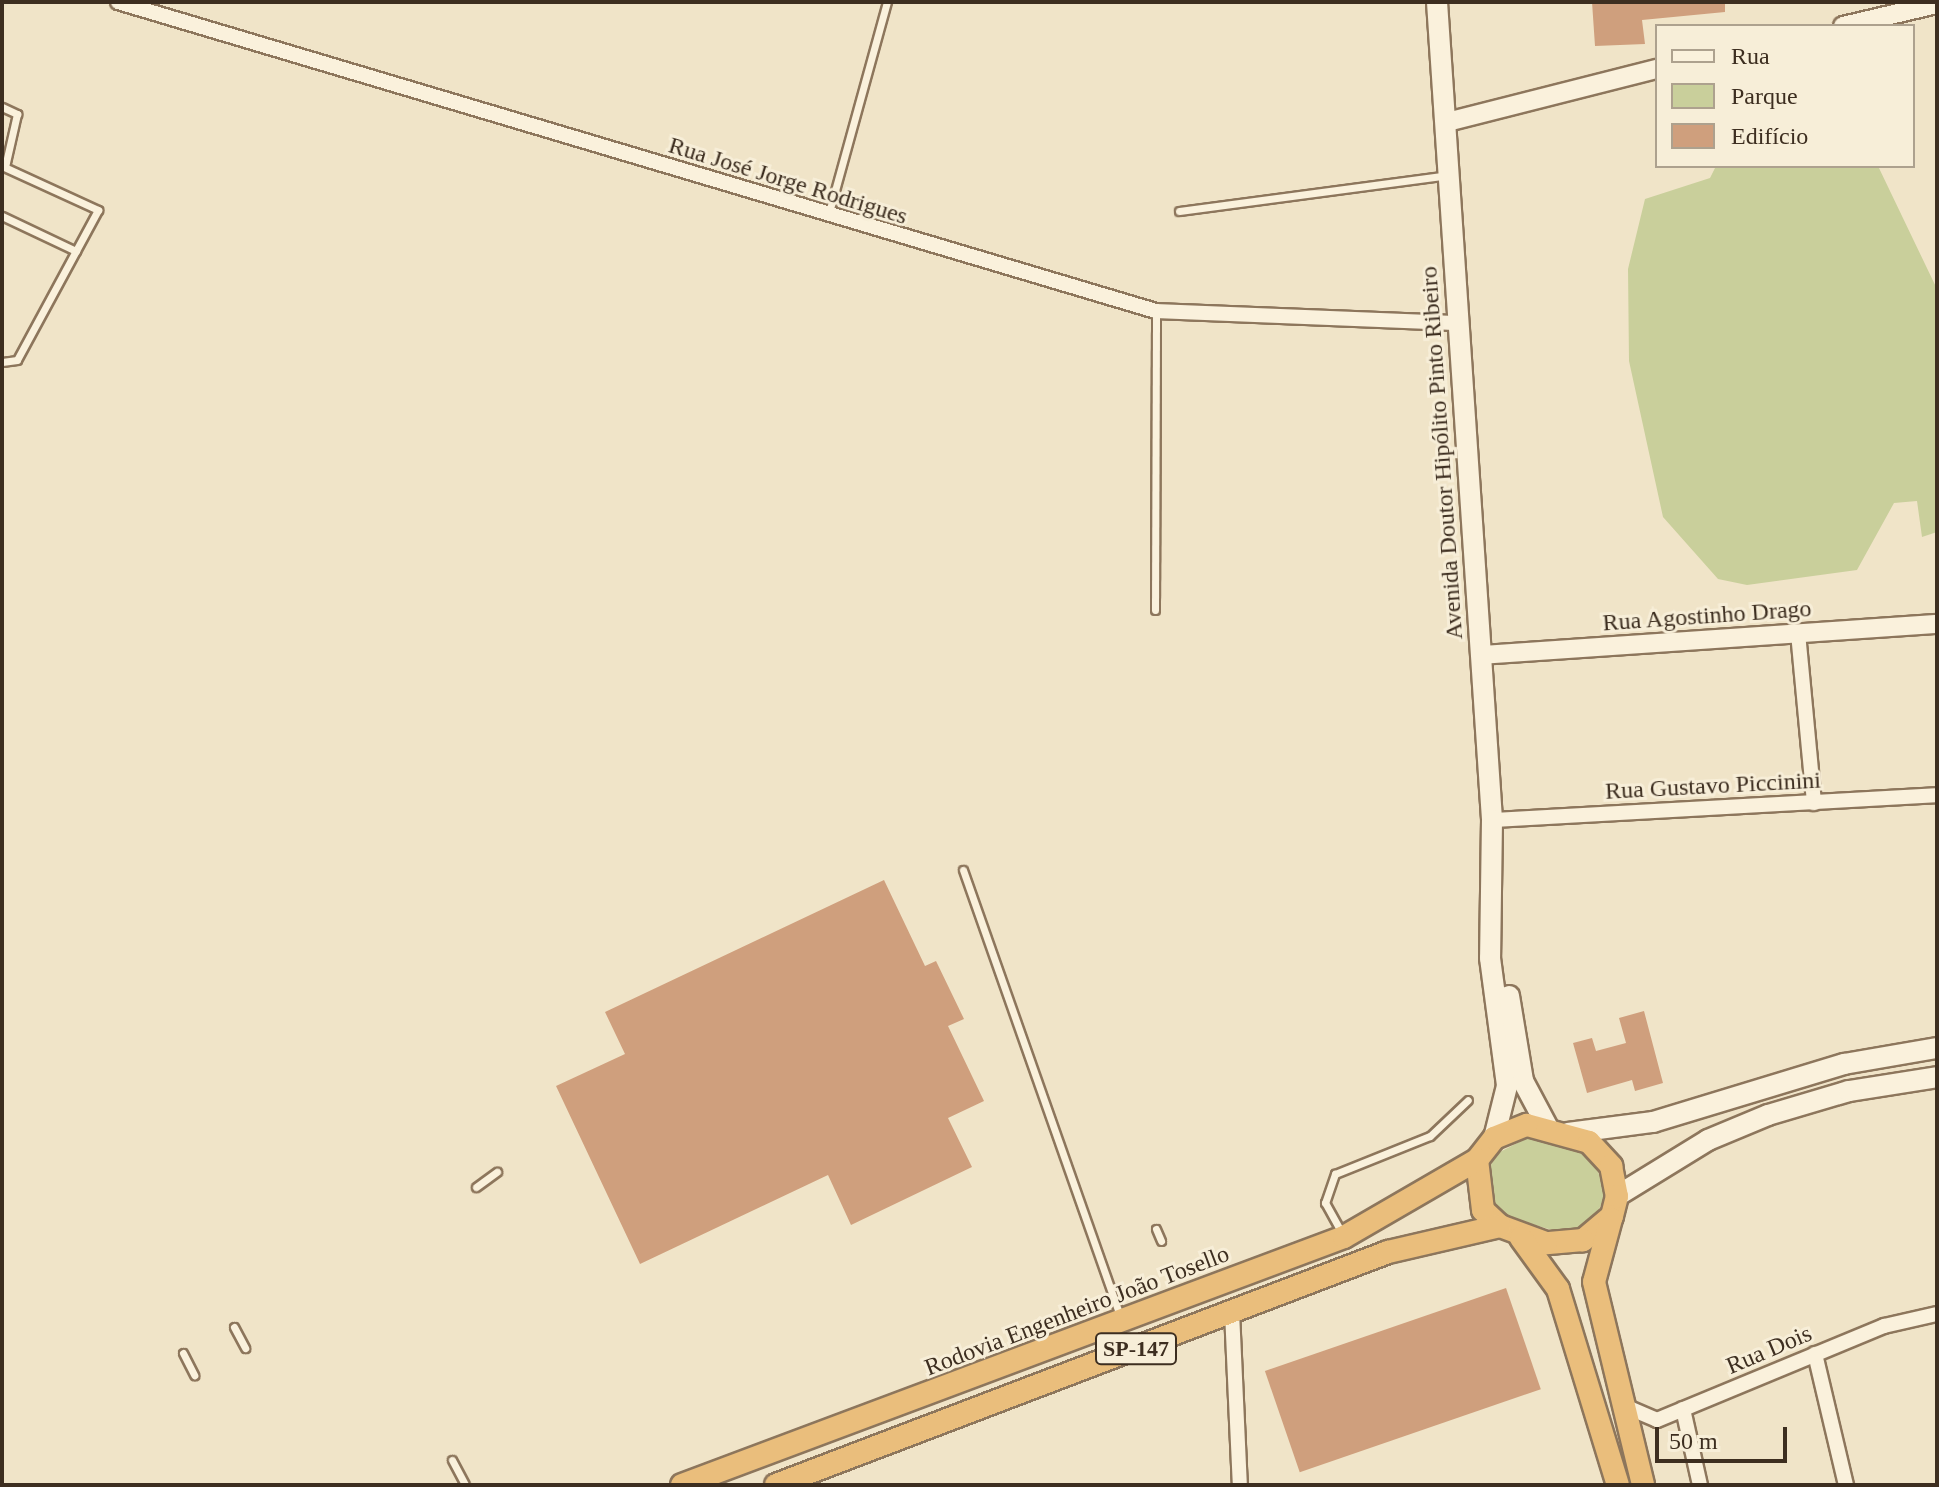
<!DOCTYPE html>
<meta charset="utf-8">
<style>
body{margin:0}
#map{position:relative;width:1939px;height:1487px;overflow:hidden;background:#f0e4c8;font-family:"Times New Roman",serif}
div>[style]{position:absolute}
.green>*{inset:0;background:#c9cf9b}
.building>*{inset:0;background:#cf9f7d;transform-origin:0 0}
.roads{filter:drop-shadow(2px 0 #8d765c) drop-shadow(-2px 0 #8d765c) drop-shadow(0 2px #8d765c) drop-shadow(0 -2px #8d765c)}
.service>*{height:7px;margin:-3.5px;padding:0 3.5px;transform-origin:3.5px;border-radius:3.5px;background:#faf1dc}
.minor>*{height:14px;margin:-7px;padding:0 7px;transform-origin:7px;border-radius:7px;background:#faf1dc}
.tertiary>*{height:18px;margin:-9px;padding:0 9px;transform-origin:9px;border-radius:9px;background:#faf1dc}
.secondary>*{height:20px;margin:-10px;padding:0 10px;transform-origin:10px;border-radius:10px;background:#faf1dc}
.trunk>*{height:22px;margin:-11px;padding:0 11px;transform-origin:11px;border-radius:11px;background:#eabe7c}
span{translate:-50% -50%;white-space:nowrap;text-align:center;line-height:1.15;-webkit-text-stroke:6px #f7eed8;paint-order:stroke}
.shield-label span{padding:2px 6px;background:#f7eed8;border:2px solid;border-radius:6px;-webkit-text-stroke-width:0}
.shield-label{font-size:22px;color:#3d2e20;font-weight:700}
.street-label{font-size:24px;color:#3d2e20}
.frame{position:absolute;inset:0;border:4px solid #3d2e20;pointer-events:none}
.legend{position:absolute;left:1655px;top:24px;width:260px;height:144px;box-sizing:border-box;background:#f7eed8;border:2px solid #ada18e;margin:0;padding:10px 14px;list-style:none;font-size:24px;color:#3d2e20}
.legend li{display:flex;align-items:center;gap:16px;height:40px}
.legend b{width:40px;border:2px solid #ada18e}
.scale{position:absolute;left:1655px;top:1427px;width:132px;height:36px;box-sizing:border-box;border:4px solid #3d2e20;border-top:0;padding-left:10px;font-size:24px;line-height:28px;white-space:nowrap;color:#3d2e20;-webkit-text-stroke:6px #f7eed8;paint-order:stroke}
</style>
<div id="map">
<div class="green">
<i style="clip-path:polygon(1716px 166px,1878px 166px,1937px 289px,1937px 532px,1922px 537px,1917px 501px,1894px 503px,1857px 570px,1747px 585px,1718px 579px,1663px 517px,1629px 361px,1628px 269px,1645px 199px,1710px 178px)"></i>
<i style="clip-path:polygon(1531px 1136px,1580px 1150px,1595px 1162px,1606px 1196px,1591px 1224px,1559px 1232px,1508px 1217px,1496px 1206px,1489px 1169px,1496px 1154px)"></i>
</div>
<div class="building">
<i style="clip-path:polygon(1592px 2px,1725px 2px,1725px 12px,1642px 20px,1645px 44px,1595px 46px)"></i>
<i style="clip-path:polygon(884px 880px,925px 966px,936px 961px,964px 1019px,948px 1026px,984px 1101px,948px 1118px,972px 1167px,851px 1225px,828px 1175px,640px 1264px,556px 1086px,625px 1054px,605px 1012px)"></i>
<i style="clip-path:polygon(1644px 1011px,1663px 1083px,1635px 1091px,1632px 1080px,1587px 1093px,1573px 1043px,1592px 1038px,1596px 1051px,1626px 1043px,1619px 1018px)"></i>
<i style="left:1506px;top:1288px;width:107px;height:255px;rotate:71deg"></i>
</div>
<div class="roads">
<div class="service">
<i style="left:2px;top:107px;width:17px;rotate:25deg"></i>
<i style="left:17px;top:114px;width:54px;rotate:102.8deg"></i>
<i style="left:2px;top:166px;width:106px;rotate:24.6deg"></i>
<i style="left:98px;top:210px;width:170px;rotate:118.4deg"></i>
<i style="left:17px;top:360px;width:15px;rotate:172deg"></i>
<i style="left:1179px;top:211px;width:271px;rotate:-7.6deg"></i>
<i style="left:2px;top:216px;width:82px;rotate:25.3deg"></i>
<i style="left:828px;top:216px;width:222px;rotate:-74.6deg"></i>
<i style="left:1155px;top:610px;width:298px;rotate:-89.8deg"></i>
<i style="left:963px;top:870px;width:473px;rotate:70.6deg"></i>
<i style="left:476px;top:1187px;width:26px;rotate:-36deg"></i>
<i style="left:1156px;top:1229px;width:13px;rotate:67deg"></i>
<i style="left:1343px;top:1235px;width:37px;rotate:-119deg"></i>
<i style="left:1325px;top:1203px;width:31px;rotate:-71deg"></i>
<i style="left:1335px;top:1174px;width:102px;rotate:-21.8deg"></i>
<i style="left:1430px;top:1136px;width:52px;rotate:-43.5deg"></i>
<i style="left:234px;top:1327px;width:24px;rotate:62deg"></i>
<i style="left:183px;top:1353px;width:25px;rotate:63deg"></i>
<i style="left:452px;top:1460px;width:27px;rotate:62deg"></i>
</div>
<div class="minor">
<i style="left:118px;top:2px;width:1083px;rotate:16.58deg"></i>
<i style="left:1156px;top:311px;width:304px;rotate:2.3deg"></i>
<i style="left:1798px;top:633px;width:171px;rotate:84.6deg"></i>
<i style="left:1492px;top:820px;width:446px;rotate:-3.2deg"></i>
<i style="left:1232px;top:1312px;width:173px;rotate:87.4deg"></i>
<i style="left:1815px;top:1354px;width:135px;rotate:76.7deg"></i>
<i style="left:1622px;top:1405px;width:38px;rotate:23deg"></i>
<i style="left:1657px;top:1420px;width:246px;rotate:-22.5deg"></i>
<i style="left:1884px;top:1326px;width:54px;rotate:-12.8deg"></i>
<i style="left:1683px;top:1409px;width:78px;rotate:77.4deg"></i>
</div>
<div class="tertiary">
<i style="left:1843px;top:26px;width:97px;rotate:-13.2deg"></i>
<i style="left:1447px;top:122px;width:217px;rotate:-14.2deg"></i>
<i style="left:1481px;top:655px;width:457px;rotate:-3.9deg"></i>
</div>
<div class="secondary">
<i style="left:1437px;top:2px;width:820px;rotate:86.15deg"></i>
<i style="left:1492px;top:820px;width:138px;rotate:90.8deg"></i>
<i style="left:1490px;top:958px;width:129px;rotate:82.4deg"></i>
<i style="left:1507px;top:1086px;width:54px;rotate:104deg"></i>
<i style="left:1509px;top:996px;width:86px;rotate:80.6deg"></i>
<i style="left:1523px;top:1081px;width:53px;rotate:62deg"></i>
<i style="left:1568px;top:1133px;width:86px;rotate:-7.4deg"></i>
<i style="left:1653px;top:1122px;width:200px;rotate:-16.9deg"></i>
<i style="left:1844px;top:1064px;width:94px;rotate:-9.8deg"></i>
<i style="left:1617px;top:1196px;width:107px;rotate:-31.6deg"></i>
<i style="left:1708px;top:1140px;width:65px;rotate:-22.6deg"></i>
<i style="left:1768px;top:1115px;width:84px;rotate:-16.5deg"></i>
<i style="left:1849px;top:1091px;width:89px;rotate:-9deg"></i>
</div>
<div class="trunk">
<i style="left:1527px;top:1125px;width:64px;rotate:15.3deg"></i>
<i style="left:1589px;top:1142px;width:33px;rotate:47deg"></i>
<i style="left:1611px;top:1166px;width:31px;rotate:79deg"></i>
<i style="left:1617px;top:1196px;width:21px;rotate:104deg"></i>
<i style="left:1612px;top:1216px;width:38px;rotate:140deg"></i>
<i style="left:1583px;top:1240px;width:37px;rotate:175deg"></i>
<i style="left:1546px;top:1243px;width:49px;rotate:-159.7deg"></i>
<i style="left:1500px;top:1226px;width:23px;rotate:-137deg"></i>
<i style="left:1483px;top:1210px;width:50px;rotate:-96.8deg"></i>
<i style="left:1477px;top:1160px;width:28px;rotate:-52deg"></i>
<i style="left:1494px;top:1138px;width:35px;rotate:-22deg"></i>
<i style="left:1611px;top:1219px;width:65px;rotate:105.1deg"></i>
<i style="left:1594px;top:1282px;width:209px;rotate:76.4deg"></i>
<i style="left:1521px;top:1238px;width:63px;rotate:54deg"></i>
<i style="left:1558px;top:1289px;width:205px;rotate:73deg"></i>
<i style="left:682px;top:1485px;width:707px;rotate:-20.54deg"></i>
<i style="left:1344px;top:1237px;width:154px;rotate:-30.1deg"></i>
<i style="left:776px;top:1485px;width:655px;rotate:-20.84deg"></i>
<i style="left:1388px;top:1252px;width:115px;rotate:-13.1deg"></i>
</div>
</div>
<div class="shield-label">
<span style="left:1136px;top:1349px">SP-147</span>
</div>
<div class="street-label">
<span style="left:788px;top:181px;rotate:17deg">Rua José Jorge Rodrigues</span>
<span style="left:1442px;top:453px;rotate:-94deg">Avenida Doutor Hipólito Pinto Ribeiro</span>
<span style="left:1707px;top:616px;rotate:-4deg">Rua Agostinho Drago</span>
<span style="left:1713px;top:786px;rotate:-3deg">Rua Gustavo Piccinini</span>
<span style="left:1077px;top:1311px;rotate:-21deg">Rodovia Engenheiro João Tosello</span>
<span style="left:1769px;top:1350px;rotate:-23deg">Rua Dois</span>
</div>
<div class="frame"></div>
<ul class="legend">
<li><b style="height:10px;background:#faf1dc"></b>Rua</li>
<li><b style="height:22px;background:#c9cf9b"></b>Parque</li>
<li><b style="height:22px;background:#cf9f7d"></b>Edifício</li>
</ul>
<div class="scale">50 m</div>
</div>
